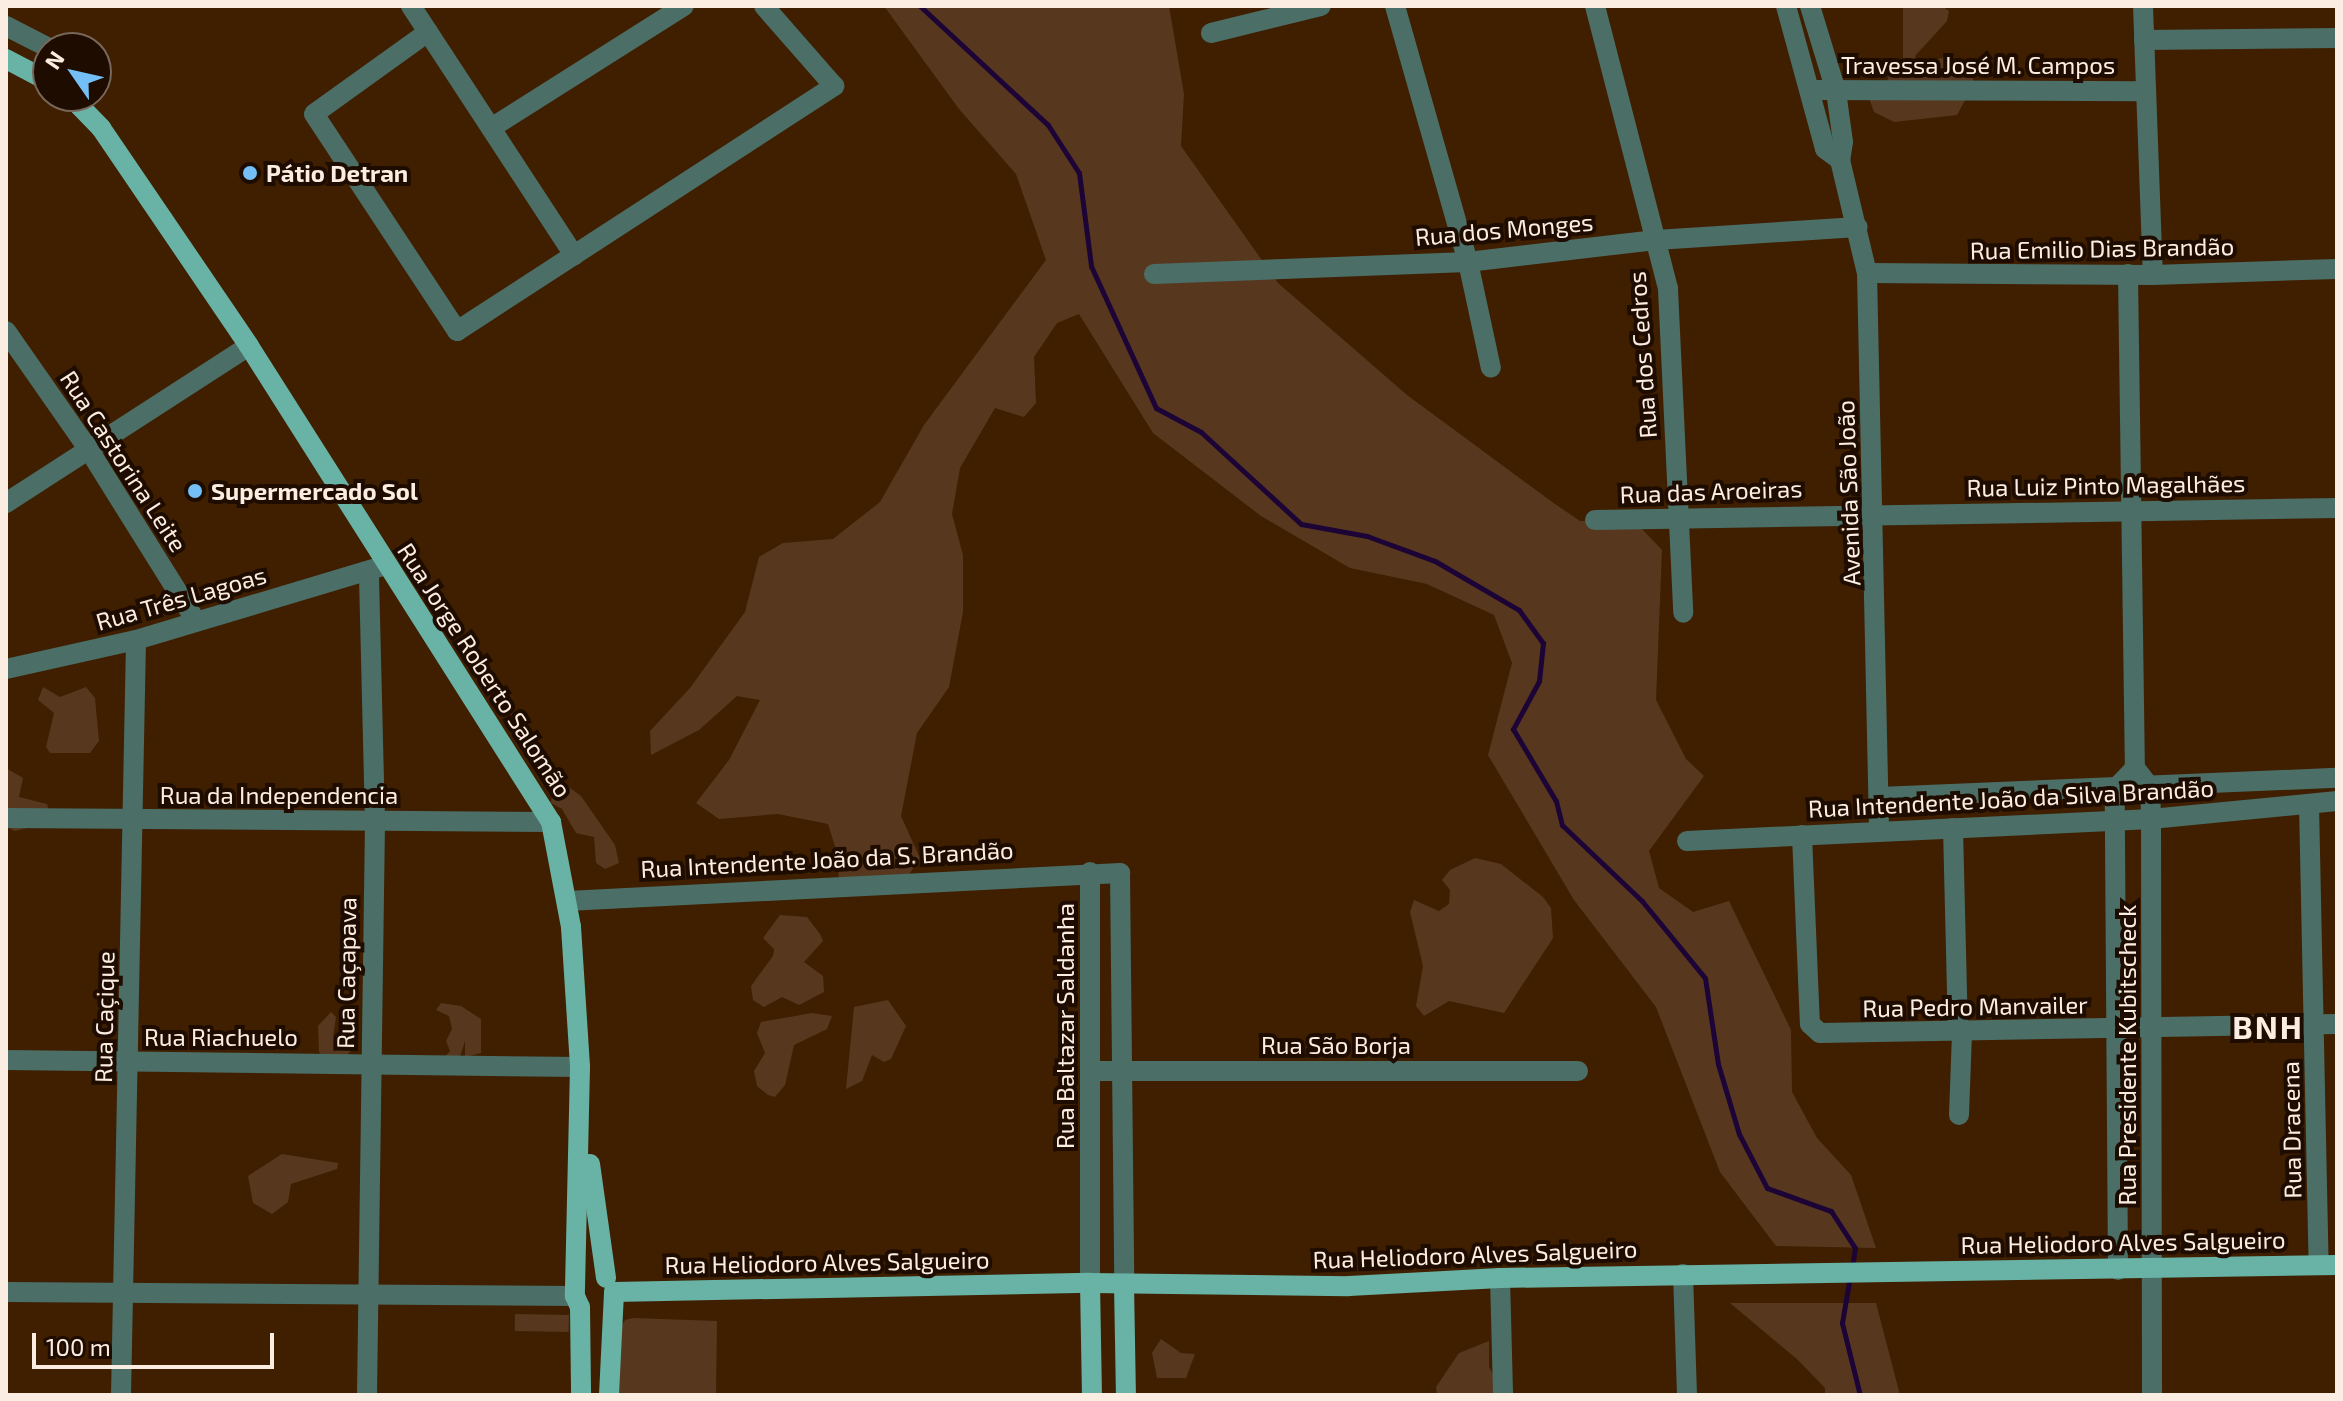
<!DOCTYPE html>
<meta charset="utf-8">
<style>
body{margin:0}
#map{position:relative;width:2343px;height:1401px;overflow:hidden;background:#3f1f00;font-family:"Exo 2",sans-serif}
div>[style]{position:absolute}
.green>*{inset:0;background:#57381e;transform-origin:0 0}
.stream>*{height:5px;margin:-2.5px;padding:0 2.5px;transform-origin:2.5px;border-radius:2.5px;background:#1d0437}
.minor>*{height:20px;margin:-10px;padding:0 10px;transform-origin:10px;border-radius:10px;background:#4b6e67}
.major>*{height:20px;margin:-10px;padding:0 10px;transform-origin:10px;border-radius:10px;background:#68b3a5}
.dots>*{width:22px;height:22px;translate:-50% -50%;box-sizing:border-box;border:4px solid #1e0c00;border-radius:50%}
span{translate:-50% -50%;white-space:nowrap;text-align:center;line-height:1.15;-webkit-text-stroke:8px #1e0c00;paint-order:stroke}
.street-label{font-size:24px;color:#fcede2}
.poi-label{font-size:24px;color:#fcede2;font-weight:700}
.left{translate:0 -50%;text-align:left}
.district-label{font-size:32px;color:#fcede2;font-weight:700;letter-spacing:2px}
.frame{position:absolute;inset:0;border:8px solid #fcede2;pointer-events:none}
.north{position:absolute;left:32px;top:32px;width:80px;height:80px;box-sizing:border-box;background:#1e0c00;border:2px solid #77665a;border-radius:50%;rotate:304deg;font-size:22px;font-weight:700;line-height:32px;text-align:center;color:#fcede2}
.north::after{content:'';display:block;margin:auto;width:28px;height:36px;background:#74c0f6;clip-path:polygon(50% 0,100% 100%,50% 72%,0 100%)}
.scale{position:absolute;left:32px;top:1333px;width:242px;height:36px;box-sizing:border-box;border:4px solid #fcede2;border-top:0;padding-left:10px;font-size:24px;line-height:28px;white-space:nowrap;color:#fcede2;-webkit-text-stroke:6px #1e0c00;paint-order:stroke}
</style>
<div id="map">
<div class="green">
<i style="clip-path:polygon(884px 6px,1169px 6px,1184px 94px,1181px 146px,1278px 283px,1407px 395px,1555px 504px,1580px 521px,1619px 520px,1642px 529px,1662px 550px,1656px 700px,1686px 759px,1704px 776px,1649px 851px,1659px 888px,1693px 912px,1729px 901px,1791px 1030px,1792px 1092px,1817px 1138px,1851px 1175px,1876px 1248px,1776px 1246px,1720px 1172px,1656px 1007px,1574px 900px,1488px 755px,1512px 663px,1494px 615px,1427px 584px,1350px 568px,1261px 516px,1153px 433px,1079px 314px,1057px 323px,1034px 357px,1036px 403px,1024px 417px,995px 408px,960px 468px,952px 514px,963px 555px,963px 612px,949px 687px,917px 733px,901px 816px,920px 858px,906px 879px,839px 890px,838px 856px,828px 824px,778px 814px,719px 819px,696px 803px,729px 760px,760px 700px,737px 696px,699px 730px,651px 755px,650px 731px,690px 688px,745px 612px,759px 557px,783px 543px,833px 539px,880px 502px,924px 425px,1046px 260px,1016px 174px,959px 109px)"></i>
<i style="clip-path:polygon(1903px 6px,1942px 6px,1949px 11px,1947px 21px,1915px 56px,1918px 63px,1947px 57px,1971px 70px,1974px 84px,1957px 115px,1894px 122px,1874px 112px,1869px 98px,1887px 84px,1890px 68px,1903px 58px)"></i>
<i style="clip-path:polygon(43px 687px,60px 697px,86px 687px,95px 698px,99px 741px,90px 753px,50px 753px,46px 747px,54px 713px,38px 700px)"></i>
<i style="clip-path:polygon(6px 768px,23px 778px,19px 797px,47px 804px,49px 811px,35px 826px,15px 831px,6px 827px)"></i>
<i style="clip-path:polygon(562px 782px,581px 796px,615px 845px,619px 863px,605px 869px,596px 863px,594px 837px,576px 833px,562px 809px,551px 803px,553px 786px)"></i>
<i style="clip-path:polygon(1475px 858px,1501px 864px,1543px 897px,1551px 908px,1553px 938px,1504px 1013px,1449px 1001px,1424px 1016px,1416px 1006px,1423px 966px,1410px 912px,1414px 900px,1439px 911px,1449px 904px,1450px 890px,1442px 880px,1450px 870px)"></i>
<i style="clip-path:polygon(780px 915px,807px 917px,820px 934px,823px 941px,804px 962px,823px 976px,824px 992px,799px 1005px,782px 997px,764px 1007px,753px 1000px,751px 986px,773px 956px,774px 949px,763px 938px)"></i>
<i style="clip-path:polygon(888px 1000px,906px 1026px,891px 1059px,884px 1062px,872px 1055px,862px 1081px,846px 1089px,854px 1007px)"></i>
<i style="clip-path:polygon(441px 1003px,461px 1006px,481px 1019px,481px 1053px,465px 1057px,465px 1041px,459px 1060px,443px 1059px,450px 1051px,446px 1041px,452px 1029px,449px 1016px,436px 1010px)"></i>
<i style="clip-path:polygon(331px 1012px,336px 1017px,333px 1037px,353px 1048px,345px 1058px,329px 1062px,319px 1052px,318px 1026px)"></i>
<i style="clip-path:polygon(812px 1013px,832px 1016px,827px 1029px,794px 1045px,785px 1085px,775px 1097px,768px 1095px,757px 1086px,754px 1071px,765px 1053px,757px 1033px,761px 1022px)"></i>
<i style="clip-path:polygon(282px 1154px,338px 1163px,337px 1169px,291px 1184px,288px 1202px,272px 1214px,253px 1203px,248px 1176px)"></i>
<i style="clip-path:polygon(1730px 1303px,1876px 1303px,1900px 1395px,1825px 1395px,1825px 1388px,1798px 1360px)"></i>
<i style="left:515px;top:1314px;width:54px;height:17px;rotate:1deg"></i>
<i style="clip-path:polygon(633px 1318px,717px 1321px,716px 1395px,618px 1395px,618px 1333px,625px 1320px)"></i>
<i style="clip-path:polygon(1161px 1339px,1181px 1353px,1195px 1354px,1186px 1378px,1157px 1378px,1152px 1353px)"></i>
<i style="clip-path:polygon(1489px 1341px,1489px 1367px,1499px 1385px,1494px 1395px,1437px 1395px,1436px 1387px,1459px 1353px)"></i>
</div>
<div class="stream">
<i style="left:920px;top:6px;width:175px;rotate:42.9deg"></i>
<i style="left:1048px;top:125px;width:57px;rotate:57.1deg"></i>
<i style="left:1079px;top:173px;width:94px;rotate:82.6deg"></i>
<i style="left:1091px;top:266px;width:156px;rotate:65.4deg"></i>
<i style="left:1156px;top:408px;width:51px;rotate:28.1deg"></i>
<i style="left:1201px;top:432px;width:136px;rotate:42.6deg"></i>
<i style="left:1301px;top:524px;width:67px;rotate:10.3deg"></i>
<i style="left:1367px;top:536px;width:72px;rotate:20.2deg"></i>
<i style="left:1435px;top:561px;width:97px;rotate:30.3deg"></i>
<i style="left:1519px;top:610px;width:41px;rotate:54deg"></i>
<i style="left:1543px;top:643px;width:38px;rotate:96deg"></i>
<i style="left:1539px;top:681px;width:55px;rotate:118.4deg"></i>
<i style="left:1513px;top:729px;width:84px;rotate:59.2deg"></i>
<i style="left:1556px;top:801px;width:25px;rotate:76deg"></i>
<i style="left:1562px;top:825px;width:110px;rotate:43.5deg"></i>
<i style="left:1642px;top:901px;width:99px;rotate:50.7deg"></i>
<i style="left:1705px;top:978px;width:87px;rotate:81.4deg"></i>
<i style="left:1718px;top:1064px;width:73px;rotate:73.3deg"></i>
<i style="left:1739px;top:1134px;width:61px;rotate:62.6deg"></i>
<i style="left:1767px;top:1188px;width:68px;rotate:19.8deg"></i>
<i style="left:1831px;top:1211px;width:44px;rotate:57deg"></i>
<i style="left:1855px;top:1248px;width:19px;rotate:99deg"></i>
<i style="left:1850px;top:1276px;width:48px;rotate:99.7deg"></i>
<i style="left:1842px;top:1323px;width:74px;rotate:76deg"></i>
</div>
<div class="minor">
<i style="left:411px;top:6px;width:298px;rotate:56.8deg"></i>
<i style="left:1395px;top:6px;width:266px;rotate:74.1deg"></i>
<i style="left:1468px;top:262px;width:108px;rotate:77.8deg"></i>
<i style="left:1595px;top:6px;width:292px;rotate:75.5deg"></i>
<i style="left:1668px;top:289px;width:324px;rotate:87.3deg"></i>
<i style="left:1786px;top:6px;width:148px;rotate:74.7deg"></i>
<i style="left:1825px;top:149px;width:19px;rotate:36deg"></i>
<i style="left:1810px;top:6px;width:89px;rotate:73deg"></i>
<i style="left:1836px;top:91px;width:51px;rotate:82.2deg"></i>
<i style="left:1843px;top:142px;width:18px;rotate:99deg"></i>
<i style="left:1840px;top:160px;width:116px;rotate:76.6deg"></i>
<i style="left:1867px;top:273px;width:555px;rotate:88.76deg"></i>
<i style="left:2143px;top:6px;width:269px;rotate:87.9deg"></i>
<i style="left:6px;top:26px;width:48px;rotate:27.1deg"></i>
<i style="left:428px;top:32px;width:140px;rotate:144.3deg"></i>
<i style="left:314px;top:114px;width:260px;rotate:56.6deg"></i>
<i style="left:457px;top:331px;width:450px;rotate:-33deg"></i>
<i style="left:834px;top:86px;width:106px;rotate:-131.2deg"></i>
<i style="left:1211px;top:33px;width:113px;rotate:-13.8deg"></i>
<i style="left:2144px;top:40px;width:193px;rotate:-0.6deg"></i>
<i style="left:1811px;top:90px;width:333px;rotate:0.2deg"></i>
<i style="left:491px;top:128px;width:228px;rotate:-32.3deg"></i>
<i style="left:1867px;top:273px;width:286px;rotate:0.4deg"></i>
<i style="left:2153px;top:275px;width:184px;rotate:-1.9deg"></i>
<i style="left:1154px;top:274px;width:314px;rotate:-2.2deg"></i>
<i style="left:1468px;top:262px;width:189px;rotate:-6.7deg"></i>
<i style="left:1656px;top:240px;width:202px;rotate:-3.7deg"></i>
<i style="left:2128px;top:274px;width:494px;rotate:89.2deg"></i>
<i style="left:2135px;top:768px;width:24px;rotate:52deg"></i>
<i style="left:2150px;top:787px;width:32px;rotate:88deg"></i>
<i style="left:2151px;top:819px;width:576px;rotate:89.9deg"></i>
<i style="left:6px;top:331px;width:145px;rotate:55.1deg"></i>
<i style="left:89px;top:450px;width:202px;rotate:58deg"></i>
<i style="left:6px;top:503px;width:289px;rotate:-32.9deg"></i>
<i style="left:1595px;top:520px;width:742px;rotate:-0.93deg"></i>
<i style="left:6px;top:669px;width:133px;rotate:-12.6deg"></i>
<i style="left:136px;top:640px;width:255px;rotate:-16.7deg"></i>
<i style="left:1879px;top:797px;width:458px;rotate:-2.4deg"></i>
<i style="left:2309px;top:804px;width:460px;rotate:88.8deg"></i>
<i style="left:6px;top:818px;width:545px;rotate:0.42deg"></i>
<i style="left:1953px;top:828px;width:204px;rotate:88.6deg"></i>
<i style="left:1802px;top:835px;width:189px;rotate:87.6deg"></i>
<i style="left:1810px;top:1024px;width:13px;rotate:42deg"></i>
<i style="left:1820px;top:1033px;width:517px;rotate:-1deg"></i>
<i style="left:1687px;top:841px;width:465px;rotate:-2.7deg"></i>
<i style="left:2151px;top:819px;width:187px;rotate:-5.5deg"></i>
<i style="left:1090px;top:872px;width:411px;rotate:90deg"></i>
<i style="left:567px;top:901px;width:554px;rotate:-2.9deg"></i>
<i style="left:1120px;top:873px;width:411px;rotate:89.4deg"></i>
<i style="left:6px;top:1060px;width:574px;rotate:0.7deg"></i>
<i style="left:1093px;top:1071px;width:485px"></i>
<i style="left:1959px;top:1115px;width:83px;rotate:-87.9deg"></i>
<i style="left:2118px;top:1270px;width:481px;rotate:-90.4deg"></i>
<i style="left:2115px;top:789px;width:29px;rotate:-46deg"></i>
<i style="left:1683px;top:1274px;width:121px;rotate:88.1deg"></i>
<i style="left:1500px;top:1278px;width:117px;rotate:88.5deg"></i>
<i style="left:6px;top:1292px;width:569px;rotate:0.4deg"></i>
<i style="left:121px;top:1395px;width:755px;rotate:-88.86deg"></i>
<i style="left:367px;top:1395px;width:573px;rotate:-89.2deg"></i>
<i style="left:375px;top:822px;width:250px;rotate:-91.4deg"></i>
</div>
<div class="major">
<i style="left:6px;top:59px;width:47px;rotate:27.6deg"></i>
<i style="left:70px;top:96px;width:45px;rotate:45.9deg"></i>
<i style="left:101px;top:128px;width:263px;rotate:55.8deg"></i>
<i style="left:249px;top:346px;width:564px;rotate:57.61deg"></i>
<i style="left:551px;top:822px;width:107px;rotate:79.2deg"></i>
<i style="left:571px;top:927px;width:140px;rotate:86.3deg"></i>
<i style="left:580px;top:1067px;width:229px;rotate:91.3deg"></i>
<i style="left:575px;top:1296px;width:12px;rotate:66deg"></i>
<i style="left:580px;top:1307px;width:88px;rotate:89.3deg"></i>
<i style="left:590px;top:1164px;width:115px;rotate:82deg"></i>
<i style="left:1090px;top:1283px;width:112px;rotate:89deg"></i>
<i style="left:1124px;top:1284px;width:111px;rotate:89deg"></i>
<i style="left:614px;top:1292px;width:476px;rotate:-1.1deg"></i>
<i style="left:1090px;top:1283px;width:259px;rotate:0.7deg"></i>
<i style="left:1349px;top:1286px;width:151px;rotate:-3deg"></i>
<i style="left:1500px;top:1278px;width:837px;rotate:-0.89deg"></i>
<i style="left:609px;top:1395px;width:103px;rotate:-87.2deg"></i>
</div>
<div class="dots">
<i style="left:250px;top:173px;background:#74c0f6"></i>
<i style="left:195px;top:491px;background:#74c0f6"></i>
</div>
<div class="street-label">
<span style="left:1978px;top:65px">Travessa José M. Campos</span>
<span style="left:1504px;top:229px;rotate:-5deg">Rua dos Monges</span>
<span style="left:2102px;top:248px;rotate:-1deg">Rua Emilio Dias Brandão</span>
<span style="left:1642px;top:355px;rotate:-94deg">Rua dos Cedros</span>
<span style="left:124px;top:461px;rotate:57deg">Rua Castorina Leite</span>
<span style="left:2106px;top:485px;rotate:-1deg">Rua Luiz Pinto Magalhães</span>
<span style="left:1711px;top:491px;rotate:-2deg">Rua das Aroeiras</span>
<span style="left:1848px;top:493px;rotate:-92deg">Avenida São João</span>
<span style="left:181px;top:598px;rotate:-16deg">Rua Três Lagoas</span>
<span style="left:485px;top:670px;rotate:57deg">Rua Jorge Roberto Salomão</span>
<span style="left:279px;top:795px">Rua da Independencia</span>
<span style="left:2011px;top:798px;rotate:-3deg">Rua Intendente João da Silva Brandão</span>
<span style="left:827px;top:859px;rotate:-3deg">Rua Intendente João da S. Brandão</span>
<span style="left:346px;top:973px;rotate:-89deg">Rua Caçapava</span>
<span style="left:1975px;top:1006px;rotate:-1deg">Rua Pedro Manvailer</span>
<span style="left:104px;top:1017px;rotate:-89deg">Rua Caçique</span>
<span style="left:1065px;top:1026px;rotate:-90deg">Rua Baltazar Saldanha</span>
<span style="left:221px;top:1037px">Rua Riachuelo</span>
<span style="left:1336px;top:1045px">Rua São Borja</span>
<span style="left:2127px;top:1055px;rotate:-90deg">Rua Presidente Kubitscheck</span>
<span style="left:2291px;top:1130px;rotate:-91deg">Rua Dracena</span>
<span style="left:2123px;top:1242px;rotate:-1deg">Rua Heliodoro Alves Salgueiro</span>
<span style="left:1475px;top:1254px;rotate:-2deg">Rua Heliodoro Alves Salgueiro</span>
<span style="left:827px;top:1262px;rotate:-1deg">Rua Heliodoro Alves Salgueiro</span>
</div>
<div class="poi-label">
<span class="left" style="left:266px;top:173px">Pátio Detran</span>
<span class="left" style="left:211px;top:491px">Supermercado Sol</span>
</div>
<div class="district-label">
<span style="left:2268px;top:1026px">BNH</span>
</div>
<div class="frame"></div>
<div class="north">N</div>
<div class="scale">100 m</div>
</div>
